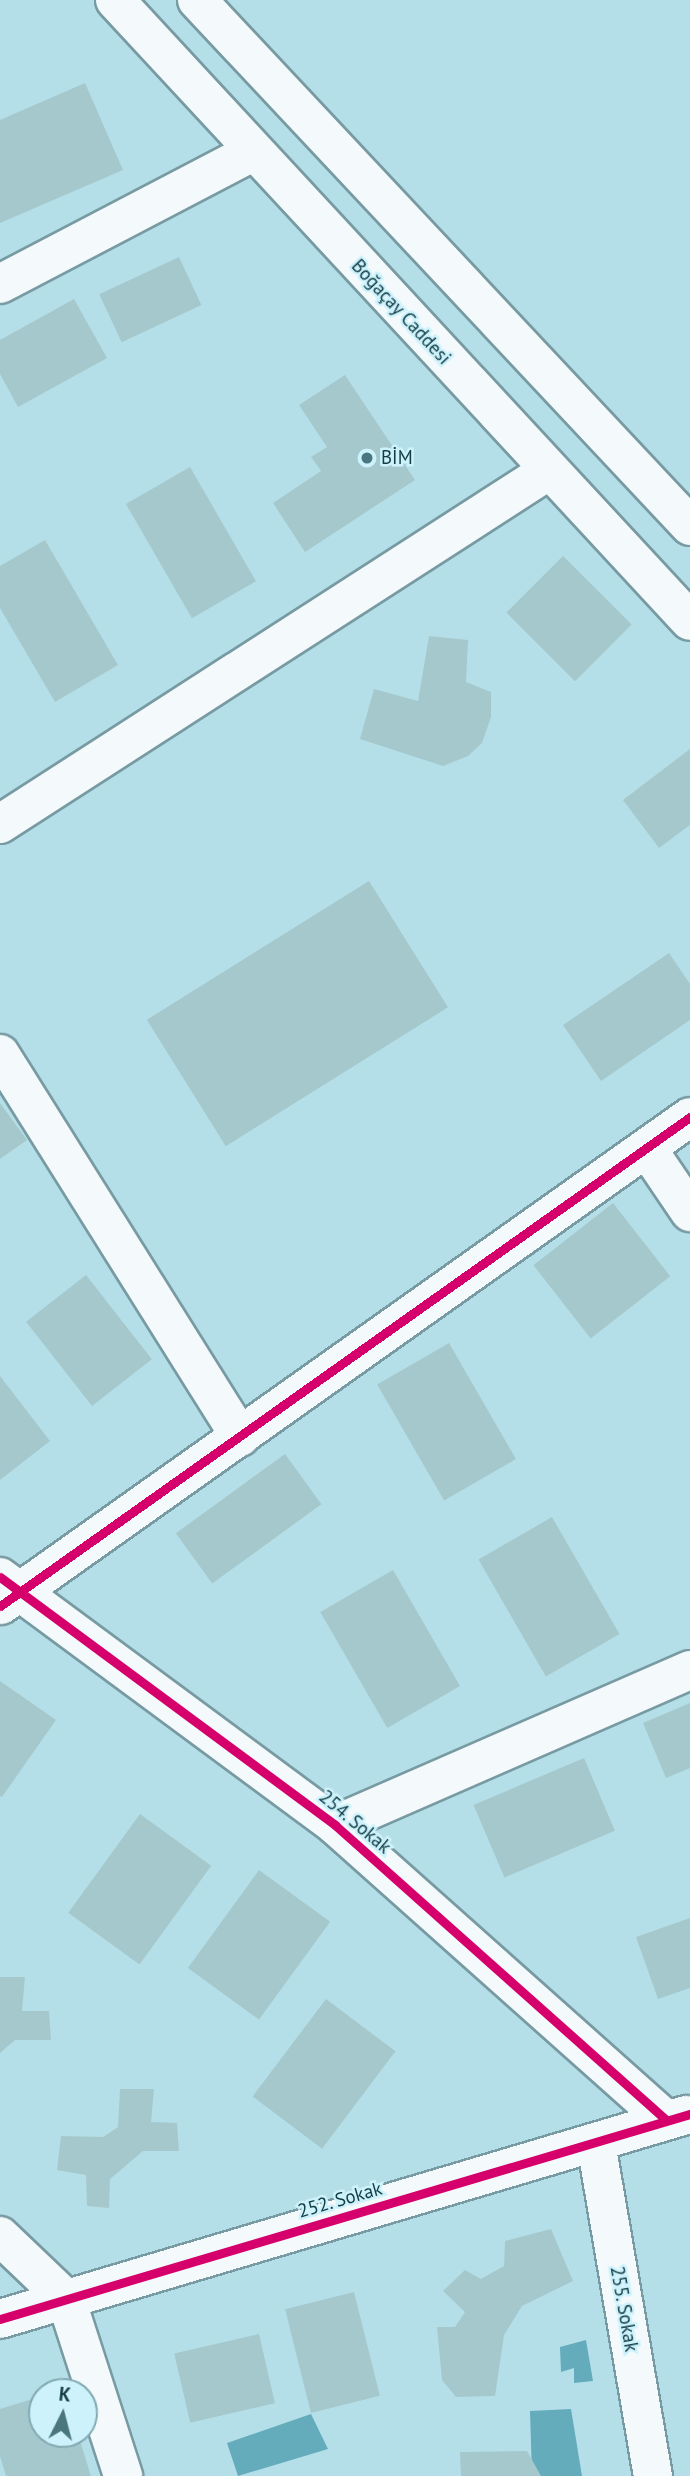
<!DOCTYPE html>
<meta charset="utf-8">
<style>
body{margin:0}
#map{position:relative;width:690px;height:2476px;overflow:hidden;background:#b5dfe8;font-family:"PT Sans",sans-serif}
div>[style]{position:absolute}
.water>*{inset:0;background:#64acbc}
.building>*{inset:0;background:#a5c8cc;transform-origin:0 0}
.roads{filter:drop-shadow(2px 0 #789aa2) drop-shadow(-2px 0 #789aa2) drop-shadow(0 2px #789aa2) drop-shadow(0 -2px #789aa2)}
.minor>*{height:38px;margin:-19px;padding:0 19px;transform-origin:19px;border-radius:19px;background:#f4fafc}
.major>*{height:38px;margin:-19px;padding:0 19px;transform-origin:19px;border-radius:19px;background:#f4fafc}
.cycleway>*{height:9px;margin:-4.5px;padding:0 4.5px;transform-origin:4.5px;border-radius:4.5px;background:#d6006c}
.dots>*{width:19px;height:19px;translate:-50% -50%;box-sizing:border-box;border:4px solid #cef2fb;border-radius:50%}
span{translate:-50% -50%;white-space:nowrap;text-align:center;line-height:1.15;-webkit-text-stroke:5px #cef2fb;paint-order:stroke}
.street-label{font-size:19px;color:#113d47}
.poi-label{font-size:19px;color:#113d47}
.left{translate:0 -50%;text-align:left}
.north{position:absolute;left:28px;top:2378px;width:70px;height:70px;box-sizing:border-box;background:#cef2fb;border:2px solid #82aab3;border-radius:50%;rotate:6deg;font-size:19px;font-weight:700;line-height:28px;text-align:center;color:#113d47}
.north::after{content:'';display:block;margin:auto;width:24px;height:32px;background:#4a767f;clip-path:polygon(50% 0,100% 100%,50% 72%,0 100%)}
</style>
<div id="map">
<div class="water">
<i style="clip-path:polygon(586px 2340px,593px 2381px,574px 2383px,574px 2368px,561px 2372px,560px 2347px)"></i>
<i style="clip-path:polygon(571px 2409px,582px 2476px,532px 2476px,530px 2411px)"></i>
<i style="clip-path:polygon(311px 2414px,328px 2449px,238px 2476px,227px 2443px)"></i>
</div>
<div class="building">
<i style="clip-path:polygon(85px 83px,123px 170px,0 223px,0 120px)"></i>
<i style="left:179px;top:257px;width:53px;height:88px;rotate:65deg"></i>
<i style="clip-path:polygon(74px 299px,107px 358px,18px 407px,0 374px,0 340px)"></i>
<i style="clip-path:polygon(345px 375px,415px 480px,305px 552px,273px 503px,321px 471px,311px 457px,327px 447px,299px 405px)"></i>
<i style="left:190px;top:467px;width:132px;height:74px;rotate:60deg"></i>
<i style="clip-path:polygon(45px 540px,118px 665px,55px 702px,0 608px,0 566px)"></i>
<i style="left:563px;top:556px;width:97px;height:80px;rotate:45deg"></i>
<i style="clip-path:polygon(429px 636px,468px 640px,466px 682px,491px 692px,491px 717px,482px 743px,468px 756px,443px 766px,360px 739px,374px 689px,418px 701px)"></i>
<i style="clip-path:polygon(690px 749px,690px 825px,659px 848px,623px 800px)"></i>
<i style="left:369px;top:881px;width:149px;height:262px;rotate:58deg"></i>
<i style="clip-path:polygon(669px 953px,690px 984px,690px 1020px,601px 1081px,563px 1025px)"></i>
<i style="clip-path:polygon(0 1103px,27px 1140px,0 1159px)"></i>
<i style="left:613px;top:1203px;width:93px;height:101px;rotate:52deg"></i>
<i style="left:86px;top:1275px;width:107px;height:76px;rotate:52deg"></i>
<i style="left:449px;top:1343px;width:134px;height:83px;rotate:60deg"></i>
<i style="clip-path:polygon(0 1376px,50px 1441px,0 1480px)"></i>
<i style="left:285px;top:1454px;width:62px;height:135px;rotate:54deg"></i>
<i style="left:552px;top:1517px;width:135px;height:85px;rotate:60deg"></i>
<i style="left:393px;top:1570px;width:134px;height:84px;rotate:60deg"></i>
<i style="clip-path:polygon(0 1681px,56px 1720px,2px 1797px,0 1796px)"></i>
<i style="clip-path:polygon(690px 1703px,690px 1768px,666px 1778px,643px 1723px)"></i>
<i style="left:584px;top:1758px;width:79px;height:120px;rotate:67deg"></i>
<i style="left:140px;top:1814px;width:88px;height:122px;rotate:36deg"></i>
<i style="left:259px;top:1870px;width:88px;height:121px;rotate:36deg"></i>
<i style="clip-path:polygon(690px 1918px,690px 1988px,658px 1999px,636px 1937px)"></i>
<i style="clip-path:polygon(0 1977px,25px 1977px,22px 2011px,49px 2011px,51px 2040px,15px 2040px,0 2053px)"></i>
<i style="left:326px;top:1999px;width:87px;height:122px;rotate:37deg"></i>
<i style="clip-path:polygon(120px 2089px,154px 2089px,151px 2122px,177px 2123px,179px 2151px,143px 2151px,110px 2179px,109px 2208px,87px 2206px,86px 2175px,57px 2170px,61px 2136px,103px 2137px,118px 2127px)"></i>
<i style="clip-path:polygon(551px 2229px,573px 2281px,522px 2306px,504px 2335px,495px 2396px,456px 2397px,442px 2380px,437px 2327px,455px 2327px,465px 2312px,443px 2291px,465px 2270px,481px 2279px,504px 2266px,505px 2241px)"></i>
<i style="left:354px;top:2292px;width:107px;height:71px;rotate:76deg"></i>
<i style="left:259px;top:2334px;width:71px;height:87px;rotate:77deg"></i>
<i style="clip-path:polygon(42px 2396px,42px 2434px,78px 2434px,91px 2476px,6px 2476px,0 2456px,0 2409px)"></i>
<i style="clip-path:polygon(527px 2451px,541px 2476px,461px 2476px,460px 2452px)"></i>
</div>
<div class="roads">
<div class="minor">
<i style="left:0;top:284px;width:285px;rotate:-27.6deg"></i>
<i style="left:0;top:824px;width:652px;rotate:-32.79deg"></i>
<i style="left:0;top:1054px;width:452px;rotate:57.9deg"></i>
<i style="left:648px;top:1150px;width:75px;rotate:55.9deg"></i>
<i style="left:0;top:1577px;width:417px;rotate:36.5deg"></i>
<i style="left:335px;top:1825px;width:443px;rotate:41.7deg"></i>
<i style="left:1px;top:1605px;width:844px;rotate:-35.31deg"></i>
<i style="left:335px;top:1825px;width:387px;rotate:-23.6deg"></i>
<i style="left:596px;top:2143px;width:338px;rotate:80.3deg"></i>
<i style="left:0;top:2236px;width:91px;rotate:43.7deg"></i>
<i style="left:66px;top:2299px;width:186px;rotate:72.1deg"></i>
<i style="left:0;top:2319px;width:716px;rotate:-16.56deg"></i>
</div>
<div class="major">
<i style="left:115px;top:0;width:846px;rotate:47.2deg"></i>
<i style="left:197px;top:0;width:721px;rotate:46.85deg"></i>
</div>
</div>
<div class="cycleway">
<i style="left:0;top:1577px;width:417px;rotate:36.5deg"></i>
<i style="left:335px;top:1825px;width:443px;rotate:41.7deg"></i>
<i style="left:0;top:1606px;width:846px;rotate:-35.33deg"></i>
<i style="left:0;top:2319px;width:720px;rotate:-16.55deg"></i>
</div>
<div class="dots">
<i style="left:367px;top:458px;background:#4a767f"></i>
</div>
<div class="street-label">
<span style="left:401px;top:312px;rotate:47deg">Boğaçay Caddesi</span>
<span style="left:355px;top:1822px;rotate:40deg">254. Sokak</span>
<span style="left:340px;top:2200px;rotate:-16deg">252. Sokak</span>
<span style="left:624px;top:2309px;rotate:80deg">255. Sokak</span>
</div>
<div class="poi-label">
<span class="left" style="left:381px;top:458px">BİM</span>
</div>
<div class="north">K</div>
</div>
